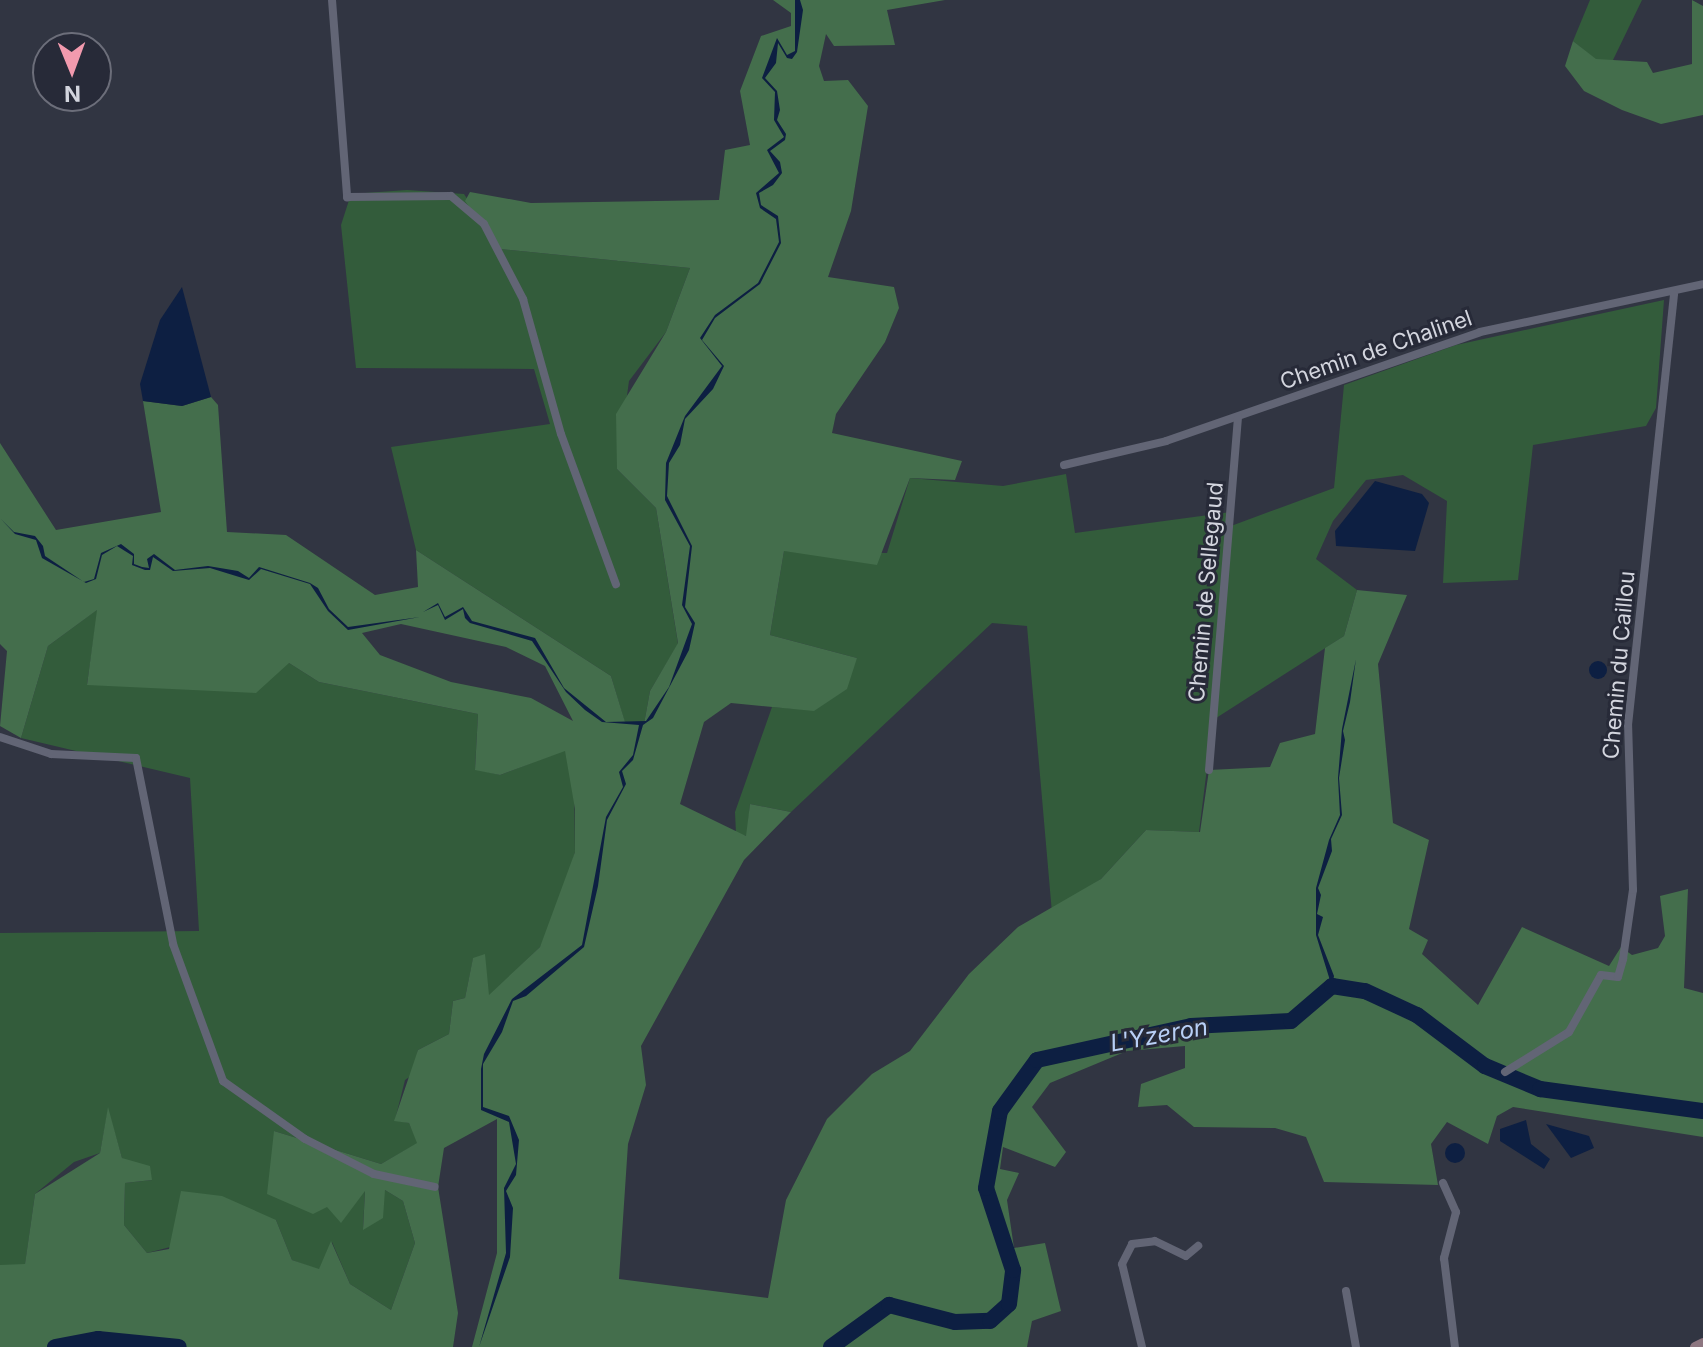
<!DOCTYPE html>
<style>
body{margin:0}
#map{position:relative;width:1703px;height:1347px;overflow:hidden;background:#313542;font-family:Inter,sans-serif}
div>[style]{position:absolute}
.green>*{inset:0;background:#335c3b}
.forest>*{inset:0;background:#446e4c}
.water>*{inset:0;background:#0d1f42}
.round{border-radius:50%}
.river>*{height:16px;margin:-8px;padding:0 8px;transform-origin:8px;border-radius:8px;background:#0d1f42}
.minor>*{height:8px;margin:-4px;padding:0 4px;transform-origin:4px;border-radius:4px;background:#626575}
.secondary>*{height:11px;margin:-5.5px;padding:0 5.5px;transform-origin:5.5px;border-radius:5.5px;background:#8d7680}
span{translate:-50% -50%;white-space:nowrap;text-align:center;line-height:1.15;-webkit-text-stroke:6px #272a38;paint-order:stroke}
.street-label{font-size:22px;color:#d3d5de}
.water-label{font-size:24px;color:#b8cff6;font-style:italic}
.north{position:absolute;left:32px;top:32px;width:80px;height:80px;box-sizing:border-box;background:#272a38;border:2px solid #6c6e7a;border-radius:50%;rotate:179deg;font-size:22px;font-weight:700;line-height:32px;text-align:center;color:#d3d5de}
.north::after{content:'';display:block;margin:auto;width:28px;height:36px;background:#f29aae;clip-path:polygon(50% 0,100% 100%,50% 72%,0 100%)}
</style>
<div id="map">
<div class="green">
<i style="clip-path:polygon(1590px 0,1642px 0,1613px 60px,1596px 60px,1573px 41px)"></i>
<i style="clip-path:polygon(407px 190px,464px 194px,500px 249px,690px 268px,666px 332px,629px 381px,617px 469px,656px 508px,678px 644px,650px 691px,644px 724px,625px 723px,611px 676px,416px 550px,391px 447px,550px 424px,534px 369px,356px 368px,341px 225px,351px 194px)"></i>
<i style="clip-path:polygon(1664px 300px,1656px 408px,1646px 426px,1533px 445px,1518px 580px,1443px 583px,1447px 501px,1403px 475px,1366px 480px,1333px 521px,1316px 559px,1357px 590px,1344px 636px,1213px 720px,1199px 832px,1146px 830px,1101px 879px,1052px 913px,1027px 626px,992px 623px,791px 812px,750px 804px,747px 836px,736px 834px,735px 812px,772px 707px,814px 710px,857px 658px,770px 635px,784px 551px,887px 553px,910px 478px,1003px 486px,1066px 474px,1075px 533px,1231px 512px,1231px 526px,1334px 488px,1344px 385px,1456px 345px)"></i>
<i style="clip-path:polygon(98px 609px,87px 684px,289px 663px,319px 682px,478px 714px,475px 769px,500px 775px,565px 750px,574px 775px,575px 852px,556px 919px,540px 947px,489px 996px,473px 959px,465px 998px,453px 1001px,449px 1034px,418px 1050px,415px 1073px,405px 1080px,395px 1120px,409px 1123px,418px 1143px,381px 1164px,274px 1131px,327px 1206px,365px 1190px,363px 1228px,385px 1190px,403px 1201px,415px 1243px,391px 1310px,350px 1284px,332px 1242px,319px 1270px,292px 1260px,276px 1220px,147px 1253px,124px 1225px,125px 1183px,152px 1180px,122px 1158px,108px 1110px,100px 1153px,74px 1162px,35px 1194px,25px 1265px,0 1265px,0 933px,199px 931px,190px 778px,21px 738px,48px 646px)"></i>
</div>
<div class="forest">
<i style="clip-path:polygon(evenodd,773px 0,945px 0,887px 10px,895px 45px,834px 46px,826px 34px,819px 66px,824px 81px,848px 80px,868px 106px,851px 211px,828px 277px,894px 287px,899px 308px,885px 342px,836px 414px,832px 433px,962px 461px,955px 480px,910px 478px,877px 565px,784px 551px,770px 635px,857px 658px,847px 689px,814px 711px,731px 703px,704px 722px,680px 804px,746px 836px,750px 804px,791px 812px,744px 860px,641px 1046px,646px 1085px,628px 1144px,619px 1279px,768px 1298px,786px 1200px,827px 1119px,872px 1074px,910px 1051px,969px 974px,1018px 927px,1101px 879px,1146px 830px,1200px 832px,1209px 770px,1270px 767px,1280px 743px,1315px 734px,1325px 648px,1344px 636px,1357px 590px,1407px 595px,1378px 664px,1393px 823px,1429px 840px,1409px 929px,1428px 940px,1422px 954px,1478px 1005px,1522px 927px,1609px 966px,1621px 947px,1632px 955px,1658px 948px,1665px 936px,1660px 896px,1688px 889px,1684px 988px,1703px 993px,1703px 1137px,1513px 1107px,1497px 1116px,1488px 1144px,1447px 1122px,1431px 1144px,1438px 1185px,1324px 1182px,1306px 1137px,1275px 1128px,1194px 1127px,1167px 1105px,1138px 1107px,1141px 1084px,1185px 1068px,1185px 1046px,1127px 1051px,1050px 1083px,1032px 1107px,1066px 1152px,1055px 1167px,1003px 1147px,1000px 1169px,1019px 1173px,1007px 1200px,1014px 1248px,1045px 1243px,1061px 1311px,1032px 1321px,1027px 1347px,472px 1347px,497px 1253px,497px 1119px,444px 1148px,438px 1187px,458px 1313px,453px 1347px,0 1347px,0 1265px,25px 1264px,35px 1194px,100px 1153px,108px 1107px,122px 1158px,150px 1166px,152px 1180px,125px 1183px,124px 1225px,147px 1253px,169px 1249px,181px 1191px,222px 1196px,276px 1220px,292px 1260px,319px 1269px,331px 1241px,350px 1284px,391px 1310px,415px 1243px,403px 1201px,385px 1190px,383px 1218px,363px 1230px,365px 1191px,341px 1223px,327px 1207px,313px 1214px,267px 1194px,274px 1131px,381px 1164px,417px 1143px,409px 1123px,394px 1121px,418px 1050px,449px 1034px,453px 1001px,465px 998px,473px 958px,485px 954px,489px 995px,540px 947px,575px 852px,575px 809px,565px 751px,500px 775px,475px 770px,478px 714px,319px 682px,289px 663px,256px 693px,87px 685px,97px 610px,48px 646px,21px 738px,0 726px,7px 651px,0 644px,0 443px,56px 530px,161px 512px,143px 401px,182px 406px,211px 397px,218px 405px,227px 532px,286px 535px,375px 595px,418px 587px,416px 550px,611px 676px,625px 722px,644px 724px,650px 691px,678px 643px,656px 508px,617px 469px,616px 414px,666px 332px,690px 268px,500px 249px,465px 201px,470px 192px,531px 203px,719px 200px,725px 150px,750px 145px,740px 91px,761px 36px,791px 26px,791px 13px,773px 0,401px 624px,506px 647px,545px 666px,573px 721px,531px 698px,451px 682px,380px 655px,362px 633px,401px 624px)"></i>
<i style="clip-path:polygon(1692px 0,1703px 6px,1703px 115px,1661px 124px,1622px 110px,1584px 91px,1565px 66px,1573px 41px,1596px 59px,1647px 62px,1653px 73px,1692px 64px)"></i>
</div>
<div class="water">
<i style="clip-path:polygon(795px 0,800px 0,803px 10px,797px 52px,792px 59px,787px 58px,778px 43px,776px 63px,765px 78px,777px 91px,780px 110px,777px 120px,786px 134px,785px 140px,770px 151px,780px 162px,782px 173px,773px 185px,759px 193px,761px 205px,778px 216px,781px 243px,760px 284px,715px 318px,702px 340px,724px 366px,713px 389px,685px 419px,680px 445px,669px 463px,667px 496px,692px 546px,685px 607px,695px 623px,689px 650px,653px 718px,643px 725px,633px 760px,622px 771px,626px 784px,607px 820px,598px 886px,584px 947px,526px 996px,513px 1001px,502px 1032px,483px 1064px,483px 1107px,509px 1116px,519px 1140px,516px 1175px,506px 1191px,513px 1208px,510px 1257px,479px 1347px,506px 1253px,504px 1188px,516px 1164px,509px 1122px,481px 1110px,481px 1069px,484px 1054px,512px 999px,582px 945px,606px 817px,623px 787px,619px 772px,633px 755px,639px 725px,602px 722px,585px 710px,566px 692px,532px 641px,470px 623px,465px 618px,463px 609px,445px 620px,438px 605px,423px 612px,438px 603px,445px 617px,463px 607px,472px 621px,535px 638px,564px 688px,606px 722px,646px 721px,669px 687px,692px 624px,682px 605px,690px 546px,665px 500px,666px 463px,685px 416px,722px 366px,700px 338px,715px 315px,758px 283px,779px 242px,776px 219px,760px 208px,756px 193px,779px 173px,767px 150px,784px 137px,774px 120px,775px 92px,762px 78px,777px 38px,787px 55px,795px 51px)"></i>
<i style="clip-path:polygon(182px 287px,211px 397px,182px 406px,143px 401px,140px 384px,160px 320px)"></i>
<i style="clip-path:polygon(1375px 481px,1422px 494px,1429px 503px,1415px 551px,1336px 546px,1335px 531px)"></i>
<i style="clip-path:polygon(0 518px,14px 532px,35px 536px,43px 546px,45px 556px,84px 582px,94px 579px,101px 553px,121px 544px,134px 554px,134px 564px,142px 567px,149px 568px,147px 559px,154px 554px,175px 570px,208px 566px,238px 571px,249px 578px,259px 567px,310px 583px,318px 588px,329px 609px,348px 627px,420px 617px,348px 630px,328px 611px,310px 584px,261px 569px,249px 580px,210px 568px,173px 571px,153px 557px,150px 570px,145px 570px,132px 565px,133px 556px,117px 546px,102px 555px,96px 579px,86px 583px,42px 558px,36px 540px,15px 534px)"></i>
<i style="clip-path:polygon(1356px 659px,1350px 702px,1343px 731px,1345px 740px,1339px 778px,1342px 815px,1331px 839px,1332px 851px,1318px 888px,1321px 895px,1317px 914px,1323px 917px,1318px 935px,1334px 976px,1332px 987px,1316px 935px,1316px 888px,1329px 840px,1340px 815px,1338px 778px,1342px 729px)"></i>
<i class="round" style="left:1589px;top:661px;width:18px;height:18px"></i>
<i style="clip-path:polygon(1526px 1120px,1531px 1144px,1550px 1159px,1544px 1169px,1500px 1141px,1500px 1129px)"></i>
<i style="clip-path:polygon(1546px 1124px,1589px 1136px,1594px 1148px,1571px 1158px)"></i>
<i class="round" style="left:1445px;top:1143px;width:20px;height:20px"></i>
</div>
<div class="river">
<i style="left:55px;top:1347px;width:44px;rotate:-10.5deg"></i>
<i style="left:98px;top:1339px;width:81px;rotate:5.6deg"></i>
<i style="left:831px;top:1347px;width:72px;rotate:-35.9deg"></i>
<i style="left:889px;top:1305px;width:68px;rotate:14.4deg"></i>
<i style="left:955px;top:1322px;width:35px;rotate:-2deg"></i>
<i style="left:990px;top:1321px;width:25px;rotate:-42deg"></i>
<i style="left:1009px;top:1304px;width:34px;rotate:-83deg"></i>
<i style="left:1013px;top:1270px;width:86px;rotate:-108.2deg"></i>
<i style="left:986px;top:1188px;width:78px;rotate:-79.7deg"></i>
<i style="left:1000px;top:1111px;width:63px;rotate:-54deg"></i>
<i style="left:1037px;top:1060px;width:158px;rotate:-12.4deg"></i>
<i style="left:1191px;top:1026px;width:100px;rotate:-2.9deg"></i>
<i style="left:1291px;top:1021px;width:54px;rotate:-40.5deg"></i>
<i style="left:1332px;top:986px;width:33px;rotate:9deg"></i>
<i style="left:1365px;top:991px;width:57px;rotate:24.8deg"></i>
<i style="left:1417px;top:1015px;width:85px;rotate:36.9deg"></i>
<i style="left:1485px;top:1066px;width:60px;rotate:22.7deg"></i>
<i style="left:1540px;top:1089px;width:164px;rotate:7.7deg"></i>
</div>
<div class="minor">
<i style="left:332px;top:0;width:198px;rotate:85.6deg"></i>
<i style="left:347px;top:197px;width:104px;rotate:-0.6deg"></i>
<i style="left:451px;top:196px;width:43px;rotate:40.3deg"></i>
<i style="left:484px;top:224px;width:85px;rotate:62.5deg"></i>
<i style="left:523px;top:299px;width:140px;rotate:74.3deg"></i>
<i style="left:561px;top:434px;width:160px;rotate:69.9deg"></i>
<i style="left:1064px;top:465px;width:105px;rotate:-13.2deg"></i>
<i style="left:1166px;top:441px;width:332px;rotate:-19.1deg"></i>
<i style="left:1480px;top:332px;width:228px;rotate:-12.1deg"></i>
<i style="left:0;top:737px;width:54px;rotate:18.4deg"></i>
<i style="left:51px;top:754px;width:85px;rotate:2.7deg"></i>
<i style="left:136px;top:758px;width:190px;rotate:78.7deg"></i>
<i style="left:173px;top:944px;width:146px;rotate:69.9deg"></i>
<i style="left:223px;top:1081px;width:100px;rotate:35.3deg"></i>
<i style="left:305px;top:1139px;width:77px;rotate:26.9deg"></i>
<i style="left:374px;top:1174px;width:62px;rotate:12deg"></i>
<i style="left:1209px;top:770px;width:354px;rotate:-85.3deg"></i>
<i style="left:1505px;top:1072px;width:75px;rotate:-32deg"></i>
<i style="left:1569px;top:1032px;width:65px;rotate:-60.7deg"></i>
<i style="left:1601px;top:975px;width:17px;rotate:7deg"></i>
<i style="left:1618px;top:977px;width:19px;rotate:-74deg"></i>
<i style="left:1623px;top:959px;width:70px;rotate:-81.8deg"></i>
<i style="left:1633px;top:890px;width:165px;rotate:-91.7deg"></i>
<i style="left:1628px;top:725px;width:433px;rotate:-83.9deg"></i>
<i style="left:1443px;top:1183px;width:32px;rotate:66deg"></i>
<i style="left:1456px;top:1212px;width:48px;rotate:104.6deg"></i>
<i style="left:1444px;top:1258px;width:90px;rotate:83deg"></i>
<i style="left:1346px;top:1291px;width:57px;rotate:79.9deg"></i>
<i style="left:1142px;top:1347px;width:85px;rotate:-103.5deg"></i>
<i style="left:1122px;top:1264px;width:22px;rotate:-63deg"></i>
<i style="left:1132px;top:1244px;width:23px;rotate:-7deg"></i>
<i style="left:1155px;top:1241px;width:34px;rotate:26deg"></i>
<i style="left:1186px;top:1256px;width:16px;rotate:-40deg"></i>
</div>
<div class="secondary">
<i style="left:1695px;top:1347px;width:9px;rotate:-27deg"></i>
</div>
<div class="street-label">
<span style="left:1376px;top:350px;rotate:-19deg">Chemin de Chalinel</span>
<span style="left:1206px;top:592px;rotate:-85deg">Chemin de Sellegaud</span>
<span style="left:1619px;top:665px;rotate:-85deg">Chemin du Caillou</span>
</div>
<div class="water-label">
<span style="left:1159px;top:1035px;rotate:-10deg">L'Yzeron</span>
</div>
<div class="north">N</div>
</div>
